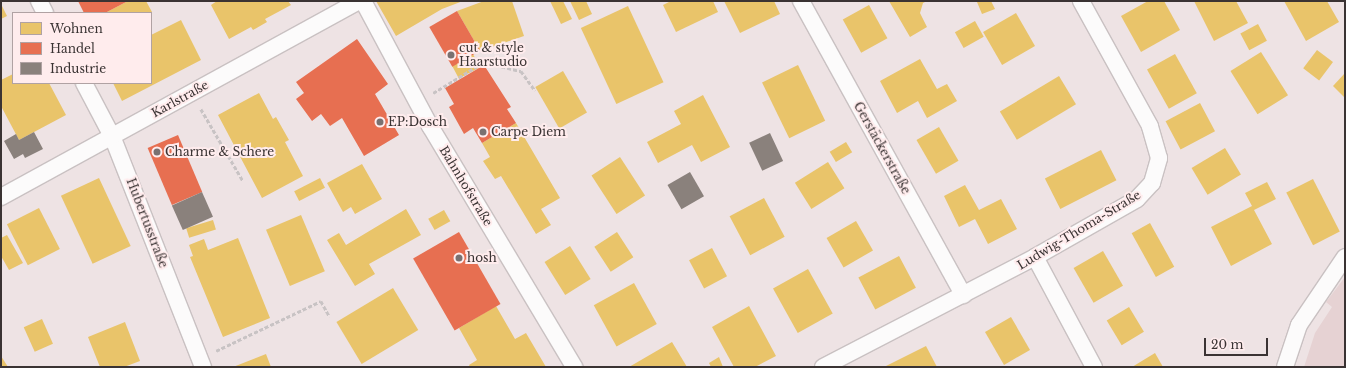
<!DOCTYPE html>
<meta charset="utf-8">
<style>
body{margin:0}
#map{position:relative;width:1346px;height:368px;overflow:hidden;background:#eee3e4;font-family:"Libre Baskerville",serif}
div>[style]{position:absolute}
.built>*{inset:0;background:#e6d2d3}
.homes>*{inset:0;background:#e9c46a;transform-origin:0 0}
.shops>*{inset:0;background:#e76f51;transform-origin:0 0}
.industry>*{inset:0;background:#8a817c;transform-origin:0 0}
.path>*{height:2.5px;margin-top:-1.25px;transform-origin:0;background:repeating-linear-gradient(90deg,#c8c3c4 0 4px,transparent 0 6px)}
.roads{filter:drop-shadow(1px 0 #c9c1c2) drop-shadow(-1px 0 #c9c1c2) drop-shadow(0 1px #c9c1c2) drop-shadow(0 -1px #c9c1c2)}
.minor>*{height:16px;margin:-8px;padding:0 8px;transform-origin:8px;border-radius:8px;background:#fcfbfb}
.dots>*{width:11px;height:11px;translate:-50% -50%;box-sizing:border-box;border:2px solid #ffeced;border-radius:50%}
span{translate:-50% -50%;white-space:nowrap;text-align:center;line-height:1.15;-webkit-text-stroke:4px #ffeced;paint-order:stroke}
.poi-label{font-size:12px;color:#3a3333}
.left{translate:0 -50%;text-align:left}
.street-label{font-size:12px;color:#3a3333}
.frame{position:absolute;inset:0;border:2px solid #3a3333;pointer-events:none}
.legend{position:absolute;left:12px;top:12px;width:140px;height:72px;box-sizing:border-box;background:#ffeced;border:1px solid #b0a2a3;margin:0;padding:5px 7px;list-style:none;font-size:12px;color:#3a3333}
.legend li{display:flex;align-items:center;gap:8px;height:20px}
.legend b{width:20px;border:1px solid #b0a2a3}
.scale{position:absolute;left:1204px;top:338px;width:64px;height:18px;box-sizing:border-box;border:2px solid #3a3333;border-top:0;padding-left:5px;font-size:12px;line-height:14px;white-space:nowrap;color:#3a3333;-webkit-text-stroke:3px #ffeced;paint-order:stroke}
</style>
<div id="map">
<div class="built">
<i style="clip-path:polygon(1345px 277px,1345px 367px,1304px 367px,1315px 333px,1332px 307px,1326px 302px)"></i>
</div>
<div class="homes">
<i style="clip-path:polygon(128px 1px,146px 1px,152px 12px,105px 13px)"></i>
<i style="clip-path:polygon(217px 1px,288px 1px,291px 5px,265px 19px,267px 22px,253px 30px,251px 27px,229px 39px,211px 5px)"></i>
<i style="clip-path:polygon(376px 1px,463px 1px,442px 9px,396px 36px)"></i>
<i style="clip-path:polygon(484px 1px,512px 1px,524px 36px,480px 51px,457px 11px)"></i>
<i style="clip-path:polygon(550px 1px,563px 1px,572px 19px,561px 24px)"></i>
<i style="clip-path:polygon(570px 1px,586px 1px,592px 14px,579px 20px)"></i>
<i style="clip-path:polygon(671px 1px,713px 1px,718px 12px,676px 32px,663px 5px)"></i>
<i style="clip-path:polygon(724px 1px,774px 1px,780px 14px,740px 33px)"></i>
<i style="clip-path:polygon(889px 1px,927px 1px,923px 3px,920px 13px,927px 27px,910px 37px)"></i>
<i style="clip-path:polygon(991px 1px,995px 9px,982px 14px,977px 2px)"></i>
<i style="clip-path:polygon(1148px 1px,1164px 1px,1180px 30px,1141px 52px,1121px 16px)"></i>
<i style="clip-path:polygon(1194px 1px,1236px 1px,1248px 23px,1214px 41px)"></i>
<i style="clip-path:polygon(1284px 1px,1327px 1px,1339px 22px,1306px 41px)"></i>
<i style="clip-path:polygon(1px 4px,7px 16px,1px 19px)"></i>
<i style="left:869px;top:5px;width:38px;height:30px;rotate:61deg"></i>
<i style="left:628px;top:6px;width:84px;height:52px;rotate:65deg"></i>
<i style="left:1016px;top:13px;width:38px;height:38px;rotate:60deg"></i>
<i style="clip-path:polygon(181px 20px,201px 60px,122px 101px,113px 83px,151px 83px,151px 35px)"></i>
<i style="left:975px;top:21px;width:18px;height:23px;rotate:61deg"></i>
<i style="left:1258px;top:24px;width:19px;height:20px;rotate:62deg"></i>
<i style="left:1317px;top:50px;width:20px;height:23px;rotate:37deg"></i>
<i style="left:1261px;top:52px;width:51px;height:36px;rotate:58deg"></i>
<i style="left:473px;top:54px;width:15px;height:24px;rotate:62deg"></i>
<i style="left:1175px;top:54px;width:45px;height:32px;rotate:61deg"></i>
<i style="clip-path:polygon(920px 59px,937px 89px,947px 84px,957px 101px,927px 118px,918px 101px,897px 113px,880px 81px)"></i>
<i style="left:798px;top:65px;width:62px;height:40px;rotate:64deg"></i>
<i style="left:563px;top:71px;width:48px;height:32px;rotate:60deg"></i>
<i style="clip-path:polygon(1345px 73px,1345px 98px,1333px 86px)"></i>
<i style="clip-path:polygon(13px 74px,13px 83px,49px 83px,66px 115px,19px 140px,1px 106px,1px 80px)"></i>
<i style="left:1059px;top:76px;width:33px;height:69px;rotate:59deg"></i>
<i style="clip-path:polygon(259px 93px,273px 119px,276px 117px,289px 140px,285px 142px,303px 176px,262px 198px,218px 115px)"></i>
<i style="clip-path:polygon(703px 95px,730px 147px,701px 162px,692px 145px,658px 163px,647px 142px,681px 124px,674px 111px)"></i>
<i style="left:1200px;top:103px;width:32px;height:39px;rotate:62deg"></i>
<i style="clip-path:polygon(516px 123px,560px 198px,541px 209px,551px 225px,536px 234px,501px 176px,495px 179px,483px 161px,490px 157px,482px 143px)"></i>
<i style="left:939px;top:127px;width:39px;height:26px;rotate:60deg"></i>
<i style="left:846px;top:142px;width:12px;height:19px;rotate:59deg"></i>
<i style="left:1225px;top:148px;width:31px;height:39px;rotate:59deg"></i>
<i style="left:1101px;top:150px;width:34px;height:63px;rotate:63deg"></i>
<i style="left:620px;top:157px;width:46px;height:34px;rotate:57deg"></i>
<i style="left:828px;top:162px;width:31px;height:39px;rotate:58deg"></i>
<i style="clip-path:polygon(362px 164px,382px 199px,355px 214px,351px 207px,343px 212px,327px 183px)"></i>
<i style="left:99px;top:178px;width:75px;height:42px;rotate:65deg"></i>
<i style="left:320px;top:178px;width:11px;height:29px;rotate:63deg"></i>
<i style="left:1313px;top:179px;width:59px;height:30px;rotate:63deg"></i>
<i style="clip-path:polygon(1267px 182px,1276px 199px,1254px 210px,1272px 244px,1231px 266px,1211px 227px,1252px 206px,1245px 193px)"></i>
<i style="clip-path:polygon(965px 185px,979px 210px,1001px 199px,1017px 229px,988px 244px,975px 219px,959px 227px,944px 196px)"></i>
<i style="left:764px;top:198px;width:44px;height:39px;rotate:62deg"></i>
<i style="left:39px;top:208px;width:46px;height:36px;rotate:63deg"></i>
<i style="clip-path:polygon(406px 209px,421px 235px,369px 264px,375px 274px,355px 286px,327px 240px,339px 233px,346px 245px)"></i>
<i style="left:444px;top:210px;width:13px;height:18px;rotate:61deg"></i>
<i style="left:301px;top:215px;width:61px;height:38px;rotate:67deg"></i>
<i style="left:213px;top:220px;width:10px;height:28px;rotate:73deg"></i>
<i style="left:856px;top:221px;width:34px;height:34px;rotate:60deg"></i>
<i style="left:1150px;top:223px;width:50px;height:21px;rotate:61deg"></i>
<i style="left:617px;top:232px;width:30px;height:27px;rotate:57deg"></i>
<i style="clip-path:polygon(7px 235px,23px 263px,9px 270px,1px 256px,1px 238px)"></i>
<i style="clip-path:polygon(238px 238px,270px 318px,223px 337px,190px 257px,193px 256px,189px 245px,204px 239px,208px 250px)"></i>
<i style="left:570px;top:246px;width:39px;height:30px;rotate:58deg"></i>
<i style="left:712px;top:248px;width:32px;height:26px;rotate:62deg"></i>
<i style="left:1103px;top:251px;width:40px;height:34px;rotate:60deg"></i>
<i style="left:899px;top:256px;width:36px;height:46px;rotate:62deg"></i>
<i style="left:808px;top:269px;width:51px;height:40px;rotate:61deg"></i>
<i style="left:634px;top:283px;width:47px;height:46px;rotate:61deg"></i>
<i style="left:393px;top:288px;width:49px;height:66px;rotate:59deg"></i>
<i style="clip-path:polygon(496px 306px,515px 339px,526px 333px,546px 367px,470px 367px,469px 365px,477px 360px,459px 328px)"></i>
<i style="clip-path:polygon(749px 306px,776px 356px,755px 367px,734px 367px,712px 327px)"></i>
<i style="left:1129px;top:307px;width:29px;height:26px;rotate:59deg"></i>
<i style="left:1011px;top:317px;width:38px;height:30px;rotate:60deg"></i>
<i style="left:42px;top:319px;width:27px;height:20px;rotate:66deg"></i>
<i style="clip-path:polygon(125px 322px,140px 361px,124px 367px,100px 367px,88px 337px)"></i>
<i style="clip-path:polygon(672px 342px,687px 367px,629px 367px)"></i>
<i style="clip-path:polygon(926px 346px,937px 367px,884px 367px)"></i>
<i style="clip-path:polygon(1155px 353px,1163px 367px,1132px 367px)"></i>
<i style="clip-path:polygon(266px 354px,271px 367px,233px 367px)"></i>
<i style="clip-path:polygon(1px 356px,8px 367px,1px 367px)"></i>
<i style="clip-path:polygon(719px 357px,723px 367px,711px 367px,709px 363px)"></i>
</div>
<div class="shops">
<i style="clip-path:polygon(78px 1px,128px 1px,105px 13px,84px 13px)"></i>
<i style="left:457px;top:11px;width:46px;height:32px;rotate:60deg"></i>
<i style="clip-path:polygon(357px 39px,388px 84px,375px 94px,399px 135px,364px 156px,342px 118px,330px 126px,321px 114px,312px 121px,296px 99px,304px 93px,296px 82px)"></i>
<i style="clip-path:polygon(484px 65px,511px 107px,507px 109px,516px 123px,482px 143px,473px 128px,464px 134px,449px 107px,454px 104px,445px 88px)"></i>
<i style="left:178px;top:135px;width:62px;height:33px;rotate:67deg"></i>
<i style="left:459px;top:232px;width:83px;height:53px;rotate:60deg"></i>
</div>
<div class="industry">
<i style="clip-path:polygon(34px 132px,43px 149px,25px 158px,23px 154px,14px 159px,4px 141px,16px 134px,19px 140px)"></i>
<i style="left:770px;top:133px;width:31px;height:23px;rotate:65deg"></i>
<i style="left:690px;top:172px;width:28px;height:26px;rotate:60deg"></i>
<i style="left:202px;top:192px;width:27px;height:33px;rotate:66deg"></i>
</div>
<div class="path">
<i style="left:433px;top:93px;width:60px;rotate:-31.3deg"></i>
<i style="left:484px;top:62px;width:38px;rotate:14deg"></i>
<i style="left:521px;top:71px;width:24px;rotate:54deg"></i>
<i style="left:201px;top:109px;width:83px;rotate:59.7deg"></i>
<i style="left:216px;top:351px;width:116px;rotate:-25.5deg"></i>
<i style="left:321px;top:301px;width:18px;rotate:61deg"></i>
</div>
<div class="roads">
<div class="minor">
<i style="left:39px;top:1px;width:13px;rotate:63deg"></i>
<i style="left:363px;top:1px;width:142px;rotate:61.8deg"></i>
<i style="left:430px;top:126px;width:281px;rotate:59.1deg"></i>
<i style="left:801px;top:1px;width:336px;rotate:61.1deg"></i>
<i style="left:84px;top:83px;width:60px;rotate:62.2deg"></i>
<i style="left:112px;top:136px;width:248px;rotate:68.5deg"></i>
<i style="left:1px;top:197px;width:408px;rotate:-28.7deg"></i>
<i style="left:1035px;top:257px;width:125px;rotate:61.8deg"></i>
<i style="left:823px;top:367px;width:239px;rotate:-27.4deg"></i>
<i style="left:1035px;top:257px;width:117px;rotate:-29.6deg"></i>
<i style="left:1137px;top:199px;width:22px;rotate:-47deg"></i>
<i style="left:1152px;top:183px;width:26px;rotate:-74deg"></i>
<i style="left:1159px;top:158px;width:33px;rotate:-106deg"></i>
<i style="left:1150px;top:126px;width:143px;rotate:-118.9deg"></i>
<i style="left:1285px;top:367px;width:44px;rotate:-71.6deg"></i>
<i style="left:1299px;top:325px;width:82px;rotate:-55.9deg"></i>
</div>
</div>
<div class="dots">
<i style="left:451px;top:55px;background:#797171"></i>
<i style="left:380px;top:122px;background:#797171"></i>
<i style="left:483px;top:132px;background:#797171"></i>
<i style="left:157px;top:152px;background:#797171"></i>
<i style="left:459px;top:258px;background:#797171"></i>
</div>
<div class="poi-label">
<span class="left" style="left:459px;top:55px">cut &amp; style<br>Haarstudio</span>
<span class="left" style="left:388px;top:122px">EP:Dosch</span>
<span class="left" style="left:491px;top:132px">Carpe Diem</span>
<span class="left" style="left:165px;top:152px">Charme &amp; Schere</span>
<span class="left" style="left:467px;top:258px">hosh</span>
</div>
<div class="street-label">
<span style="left:180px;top:99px;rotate:-29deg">Karlstraße</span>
<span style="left:882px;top:148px;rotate:61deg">Gerstäckerstraße</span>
<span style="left:466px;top:186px;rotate:59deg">Bahnhofstraße</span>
<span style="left:147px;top:223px;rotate:69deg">Hubertusstraße</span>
<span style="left:1079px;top:230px;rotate:-31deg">Ludwig-Thoma-Straße</span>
</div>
<div class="frame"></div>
<ul class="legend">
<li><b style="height:11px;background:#e9c46a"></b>Wohnen</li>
<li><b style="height:11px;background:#e76f51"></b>Handel</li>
<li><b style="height:11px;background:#8a817c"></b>Industrie</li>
</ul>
<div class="scale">20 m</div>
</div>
